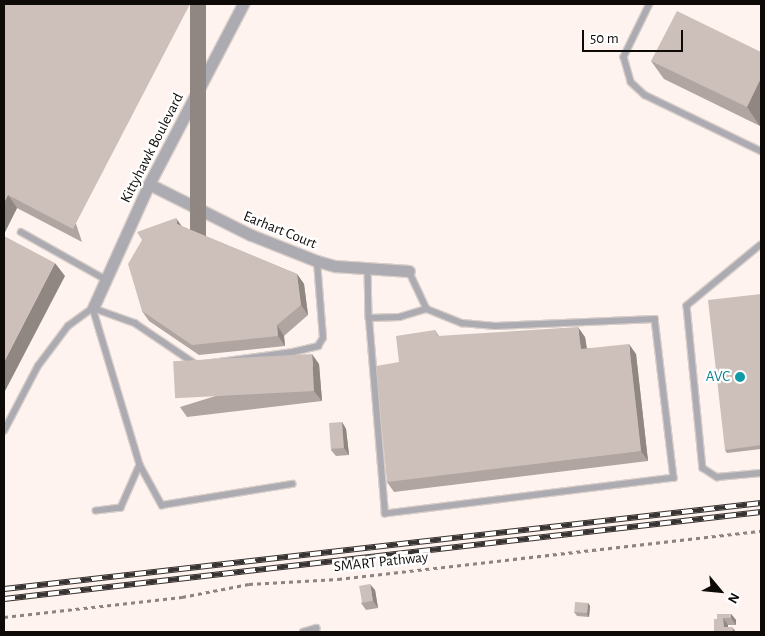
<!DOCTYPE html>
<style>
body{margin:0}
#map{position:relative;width:765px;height:636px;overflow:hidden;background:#fef3ee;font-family:"Alegreya Sans",sans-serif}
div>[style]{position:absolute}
.path>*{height:2.5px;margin-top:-1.25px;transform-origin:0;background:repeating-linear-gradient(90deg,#8c8480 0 4px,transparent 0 8px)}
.roads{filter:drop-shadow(1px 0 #d8cec9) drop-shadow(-1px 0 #d8cec9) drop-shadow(0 1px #d8cec9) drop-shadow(0 -1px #d8cec9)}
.lane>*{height:5.5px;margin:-2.75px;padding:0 2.75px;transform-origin:2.75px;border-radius:2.75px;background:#acabb1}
.street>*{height:11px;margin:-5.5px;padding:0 5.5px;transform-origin:5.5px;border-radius:5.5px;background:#acabb1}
.rail>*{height:5.5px;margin-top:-2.75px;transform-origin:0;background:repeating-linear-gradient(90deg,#fff 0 11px,#383330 0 22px);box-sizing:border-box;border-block:1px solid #383330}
.wall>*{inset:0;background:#b0a5a0}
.shaded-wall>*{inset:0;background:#908682;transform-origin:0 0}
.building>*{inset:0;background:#cdc0ba;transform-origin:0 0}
.dots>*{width:14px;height:14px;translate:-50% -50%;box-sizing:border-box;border:2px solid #fff;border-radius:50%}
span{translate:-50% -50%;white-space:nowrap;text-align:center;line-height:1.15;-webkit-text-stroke:4.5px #fff;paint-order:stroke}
.street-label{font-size:15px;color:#0e0a08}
.culture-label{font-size:15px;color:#0d838f}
.right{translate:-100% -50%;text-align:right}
.frame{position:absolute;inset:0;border:5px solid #0e0a08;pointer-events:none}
.north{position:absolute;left:695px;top:566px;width:50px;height:50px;-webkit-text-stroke:4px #fff;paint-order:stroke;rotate:118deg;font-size:14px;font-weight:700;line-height:20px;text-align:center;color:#0e0a08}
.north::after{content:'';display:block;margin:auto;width:18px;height:22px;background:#0e0a08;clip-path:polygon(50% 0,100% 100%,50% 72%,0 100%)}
.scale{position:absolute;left:582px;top:30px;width:101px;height:22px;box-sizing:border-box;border:2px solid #0e0a08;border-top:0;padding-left:6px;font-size:15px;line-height:18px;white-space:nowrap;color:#0e0a08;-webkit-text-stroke:4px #fff;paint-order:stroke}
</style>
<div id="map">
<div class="path">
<i style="left:4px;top:617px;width:179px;rotate:-6.4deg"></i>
<i style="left:182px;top:597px;width:68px;rotate:-11deg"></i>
<i style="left:249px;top:584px;width:89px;rotate:-3.2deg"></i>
<i style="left:338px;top:579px;width:426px;rotate:-6.5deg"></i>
</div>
<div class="roads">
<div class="lane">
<i style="left:650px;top:4px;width:59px;rotate:116.1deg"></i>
<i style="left:624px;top:57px;width:26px;rotate:74deg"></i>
<i style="left:631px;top:82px;width:19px;rotate:43deg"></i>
<i style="left:645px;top:95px;width:129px;rotate:25.8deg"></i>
<i style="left:21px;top:232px;width:96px;rotate:29.2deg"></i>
<i style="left:761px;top:245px;width:96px;rotate:140.5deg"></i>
<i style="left:687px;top:306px;width:163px;rotate:84.4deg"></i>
<i style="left:703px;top:468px;width:17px;rotate:33deg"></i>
<i style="left:717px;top:477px;width:44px;rotate:-5.2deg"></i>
<i style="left:368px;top:268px;width:50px;rotate:88.9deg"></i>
<i style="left:409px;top:271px;width:42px;rotate:64.7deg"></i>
<i style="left:427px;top:309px;width:38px;rotate:22deg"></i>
<i style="left:462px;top:323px;width:33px;rotate:5deg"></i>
<i style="left:495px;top:326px;width:160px;rotate:-2.5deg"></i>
<i style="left:655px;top:319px;width:160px;rotate:83.2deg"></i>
<i style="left:674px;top:478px;width:291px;rotate:172.9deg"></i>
<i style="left:385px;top:514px;width:197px;rotate:-94.7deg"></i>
<i style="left:369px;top:318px;width:31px;rotate:-2deg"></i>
<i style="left:400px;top:317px;width:28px;rotate:-17deg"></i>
<i style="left:93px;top:308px;width:45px;rotate:19.7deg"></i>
<i style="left:135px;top:323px;width:75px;rotate:34.1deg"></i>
<i style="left:197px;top:365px;width:97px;rotate:-7.7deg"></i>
<i style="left:293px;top:352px;width:26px;rotate:-13deg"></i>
<i style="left:318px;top:346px;width:9px;rotate:-58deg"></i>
<i style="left:323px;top:338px;width:77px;rotate:-94.5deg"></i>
<i style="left:93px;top:308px;width:164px;rotate:73.3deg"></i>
<i style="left:140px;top:465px;width:47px;rotate:113.8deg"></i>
<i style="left:121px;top:508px;width:25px;rotate:173deg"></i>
<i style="left:4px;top:431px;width:73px;rotate:-62.4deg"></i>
<i style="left:38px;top:366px;width:50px;rotate:-53.1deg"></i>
<i style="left:68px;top:326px;width:31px;rotate:-36deg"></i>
<i style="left:140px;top:465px;width:46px;rotate:61.2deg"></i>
<i style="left:162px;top:505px;width:132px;rotate:-9.2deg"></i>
<i style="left:303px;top:632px;width:14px;rotate:-17deg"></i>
<i style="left:316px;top:628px;width:4px;rotate:76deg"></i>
</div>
<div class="street">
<i style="left:149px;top:184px;width:114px;rotate:26.6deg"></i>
<i style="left:251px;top:235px;width:71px;rotate:21.5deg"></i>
<i style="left:317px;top:261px;width:19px;rotate:16deg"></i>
<i style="left:335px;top:266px;width:74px;rotate:3.9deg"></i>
<i style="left:93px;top:308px;width:136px;rotate:-65.7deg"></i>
<i style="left:149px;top:184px;width:203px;rotate:-62.4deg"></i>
</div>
</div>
<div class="rail">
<i style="left:4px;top:589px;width:762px;rotate:-6.48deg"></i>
<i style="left:4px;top:599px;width:762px;rotate:-6.56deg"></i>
</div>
<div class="wall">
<i style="clip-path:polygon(4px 4px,82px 242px,17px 208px,4px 234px)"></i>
<i style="clip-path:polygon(761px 52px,760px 126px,664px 79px,651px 61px)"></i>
<i style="clip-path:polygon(181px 226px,297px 274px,304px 284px,308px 315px,284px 336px,285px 346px,199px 355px,149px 321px,142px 311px)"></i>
<i style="clip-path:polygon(761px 294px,761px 449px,727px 453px,725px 450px)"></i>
<i style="clip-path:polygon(435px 330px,439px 336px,585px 337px,587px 348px,636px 354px,648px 461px,394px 492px,387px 482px)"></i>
<i style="clip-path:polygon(319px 364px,322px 401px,187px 417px,180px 407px)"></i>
<i style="clip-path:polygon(342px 422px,346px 429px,349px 455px,336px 456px,331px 450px)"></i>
<i style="clip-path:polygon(375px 590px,378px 608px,366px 610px,361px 603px)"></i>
<i style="clip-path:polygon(588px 603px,590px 606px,589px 617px,577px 616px,574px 612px)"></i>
<i style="clip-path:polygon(731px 614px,736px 620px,736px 625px,728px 625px,728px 627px,736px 632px,714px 632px,717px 619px)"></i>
</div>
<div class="shaded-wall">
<i style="left:190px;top:4px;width:16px;height:254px"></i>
<i style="clip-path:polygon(761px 78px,761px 123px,760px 126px,747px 107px)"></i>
<i style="clip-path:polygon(8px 195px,17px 208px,4px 234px,4px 203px)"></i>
<i style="clip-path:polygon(176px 218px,183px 228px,177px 224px)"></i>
<i style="clip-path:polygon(55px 263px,65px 276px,4px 393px,4px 362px)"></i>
<i style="clip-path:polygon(297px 274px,304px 284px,308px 315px,301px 305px)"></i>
<i style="clip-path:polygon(277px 325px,284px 336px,285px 346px,278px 336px)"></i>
<i style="clip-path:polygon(578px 327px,585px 337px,588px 359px,581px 349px)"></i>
<i style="clip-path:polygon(629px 344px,636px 354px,648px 461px,641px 451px)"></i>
<i style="clip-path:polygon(312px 354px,319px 364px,322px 401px,314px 391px)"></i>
<i style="clip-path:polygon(342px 422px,346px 429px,349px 455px,344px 448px)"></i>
<i style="clip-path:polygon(370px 584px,375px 590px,378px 608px,373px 601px)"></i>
<i style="clip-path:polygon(588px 603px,590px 606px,589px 617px,587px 614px)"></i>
<i style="clip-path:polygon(731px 614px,736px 620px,736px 625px,731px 618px)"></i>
<i style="clip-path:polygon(723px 618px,728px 625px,728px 631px,724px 627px)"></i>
<i style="clip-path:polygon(732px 627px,736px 632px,733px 632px,733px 631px)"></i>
</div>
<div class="building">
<i style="clip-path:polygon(4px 4px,190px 4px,73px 229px,8px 195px,4px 203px)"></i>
<i style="clip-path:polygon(677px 11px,761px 52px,761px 78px,747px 107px,651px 61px)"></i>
<i style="clip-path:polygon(176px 218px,177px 224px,297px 274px,301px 305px,277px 325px,278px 336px,192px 345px,142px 311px,128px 264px,142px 240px,137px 232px)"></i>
<i style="clip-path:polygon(4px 236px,55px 263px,4px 362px)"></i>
<i style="clip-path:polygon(761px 294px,761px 445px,725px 450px,708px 300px)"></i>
<i style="clip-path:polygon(578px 327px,581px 349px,629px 344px,641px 451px,387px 482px,376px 366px,399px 362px,396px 336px,435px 330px,438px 336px)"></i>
<i style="left:312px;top:354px;width:37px;height:139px;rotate:87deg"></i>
<i style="left:342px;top:422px;width:26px;height:13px;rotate:86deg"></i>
<i style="left:370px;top:584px;width:17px;height:11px;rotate:80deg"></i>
<i style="left:575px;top:602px;width:13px;height:10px;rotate:4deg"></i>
<i style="clip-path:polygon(717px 614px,731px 614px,731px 618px,723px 618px,724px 627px,732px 627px,733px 631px,714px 632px,714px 619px,717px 619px)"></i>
</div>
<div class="dots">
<i style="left:740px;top:377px;background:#0f9aa8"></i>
</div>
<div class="street-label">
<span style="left:152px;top:148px;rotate:-63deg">Kittyhawk Boulevard</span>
<span style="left:280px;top:230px;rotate:22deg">Earhart Court</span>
<span style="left:381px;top:562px;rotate:-6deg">SMART Pathway</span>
</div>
<div class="culture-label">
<span class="right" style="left:730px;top:377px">AVC</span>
</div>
<div class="frame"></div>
<div class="north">N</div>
<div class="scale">50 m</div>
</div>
